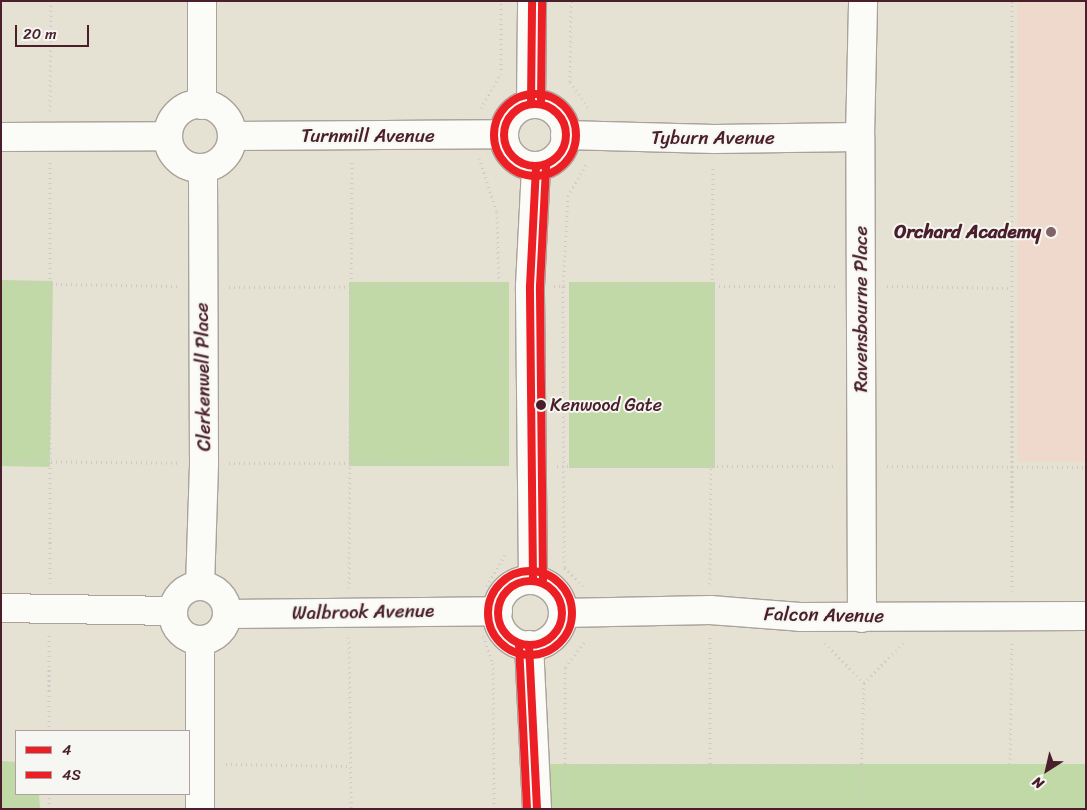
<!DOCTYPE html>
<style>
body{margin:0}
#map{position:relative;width:1087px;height:810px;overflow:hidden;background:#e5e2d3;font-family:Sriracha,sans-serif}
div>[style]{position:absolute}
.built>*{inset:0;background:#efd9cd;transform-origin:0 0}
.green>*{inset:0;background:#c0d9a6;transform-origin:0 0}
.path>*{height:3px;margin-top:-1.5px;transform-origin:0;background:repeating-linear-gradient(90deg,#cdc9c7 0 1px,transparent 0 5px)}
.roads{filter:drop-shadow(1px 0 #aaa29b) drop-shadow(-1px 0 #aaa29b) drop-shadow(0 1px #aaa29b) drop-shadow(0 -1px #aaa29b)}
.street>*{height:28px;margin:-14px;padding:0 14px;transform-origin:14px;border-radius:14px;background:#fbfbf8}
.street>.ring{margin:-14px;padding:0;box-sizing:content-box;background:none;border:28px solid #fbfbf8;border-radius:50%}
.secondary>*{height:28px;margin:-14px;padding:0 14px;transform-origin:14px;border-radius:14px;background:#fbfbf8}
.secondary>.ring{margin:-14px;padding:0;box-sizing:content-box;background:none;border:28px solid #fbfbf8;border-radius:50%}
.bus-1>*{height:8px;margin:-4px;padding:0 4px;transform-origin:4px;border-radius:4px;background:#ec1f25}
.bus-1>.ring{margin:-4px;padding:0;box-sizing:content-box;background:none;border:8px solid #ec1f25;border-radius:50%}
.bus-2>*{height:8px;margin:-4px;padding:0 4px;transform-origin:4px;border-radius:4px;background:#ec1f25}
.bus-2>.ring{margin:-4px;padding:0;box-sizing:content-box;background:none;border:8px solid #ec1f25;border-radius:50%}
.dots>*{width:14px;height:14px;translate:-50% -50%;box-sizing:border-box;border:2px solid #f6f6f2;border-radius:50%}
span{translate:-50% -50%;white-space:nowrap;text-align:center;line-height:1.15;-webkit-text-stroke:4px #f6f6f2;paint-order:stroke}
.bus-label{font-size:18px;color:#4a1f2b}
.left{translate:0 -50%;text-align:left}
.street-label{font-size:19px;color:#4a1f2b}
.poi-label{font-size:19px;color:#4a1f2b;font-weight:700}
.right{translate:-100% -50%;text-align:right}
.frame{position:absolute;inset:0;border:2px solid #4a1f2b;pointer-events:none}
.legend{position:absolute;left:15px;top:730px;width:175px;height:65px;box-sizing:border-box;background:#f6f6f2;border:1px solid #b1a0a2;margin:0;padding:6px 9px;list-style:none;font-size:15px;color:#4a1f2b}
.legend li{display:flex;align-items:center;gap:10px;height:25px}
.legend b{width:25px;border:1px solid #b1a0a2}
.north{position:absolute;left:1022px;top:745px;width:50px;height:50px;-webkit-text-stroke:4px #f6f6f2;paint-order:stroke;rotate:215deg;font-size:14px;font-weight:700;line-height:20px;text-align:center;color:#4a1f2b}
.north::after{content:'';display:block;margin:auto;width:18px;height:22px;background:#4a1f2b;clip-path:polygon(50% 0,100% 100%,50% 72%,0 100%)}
.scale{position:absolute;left:15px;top:25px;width:74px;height:22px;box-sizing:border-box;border:2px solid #4a1f2b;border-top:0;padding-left:6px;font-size:15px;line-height:18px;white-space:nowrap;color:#4a1f2b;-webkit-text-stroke:4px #f6f6f2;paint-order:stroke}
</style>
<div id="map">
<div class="built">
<i style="left:1017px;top:1px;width:69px;height:461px"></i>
</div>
<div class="green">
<i style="left:1px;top:280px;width:52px;height:186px;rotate:1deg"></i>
<i style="left:349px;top:282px;width:160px;height:184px"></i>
<i style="left:569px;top:282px;width:146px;height:186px"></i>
<i style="clip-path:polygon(1px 761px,16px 762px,16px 794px,39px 794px,40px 809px,1px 809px)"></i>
<i style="left:535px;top:764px;width:551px;height:45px"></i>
</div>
<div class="path">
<i style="left:571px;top:1px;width:81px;rotate:90.7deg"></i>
<i style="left:570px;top:82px;width:33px;rotate:55deg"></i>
<i style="left:1012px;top:1px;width:590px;rotate:90deg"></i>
<i style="left:481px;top:108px;width:39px;rotate:-60deg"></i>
<i style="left:501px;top:74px;width:73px;rotate:-90deg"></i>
<i style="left:50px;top:111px;width:110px;rotate:-89.5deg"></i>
<i style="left:479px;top:158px;width:57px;rotate:71.6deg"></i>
<i style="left:497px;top:212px;width:252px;rotate:88.6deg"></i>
<i style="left:1px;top:283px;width:177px;rotate:1deg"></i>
<i style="left:554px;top:286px;width:282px"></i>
<i style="left:887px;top:286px;width:124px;rotate:0.9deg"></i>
<i style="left:229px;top:287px;width:277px;rotate:-0.2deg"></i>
<i style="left:1px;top:461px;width:177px;rotate:0.6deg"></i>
<i style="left:229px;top:463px;width:277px"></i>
<i style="left:557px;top:466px;width:278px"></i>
<i style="left:887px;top:466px;width:199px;rotate:0.3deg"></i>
<i style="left:50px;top:583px;width:421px;rotate:-90deg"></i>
<i style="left:710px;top:584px;width:419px;rotate:-89.6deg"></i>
<i style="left:487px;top:586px;width:36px;rotate:-60deg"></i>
<i style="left:583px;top:586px;width:27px;rotate:-135deg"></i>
<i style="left:564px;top:567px;width:281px;rotate:-90.2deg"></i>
<i style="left:563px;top:286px;width:90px;rotate:-86.8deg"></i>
<i style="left:568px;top:196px;width:39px;rotate:-60deg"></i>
<i style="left:349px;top:588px;width:429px;rotate:-89.6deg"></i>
<i style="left:483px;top:636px;width:29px;rotate:70deg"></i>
<i style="left:493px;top:663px;width:146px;rotate:89.6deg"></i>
<i style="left:349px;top:637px;width:172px;rotate:89.3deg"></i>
<i style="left:825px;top:643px;width:56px;rotate:45.7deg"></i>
<i style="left:864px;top:683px;width:126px;rotate:91.8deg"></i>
<i style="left:864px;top:683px;width:57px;rotate:-45.7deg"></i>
<i style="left:49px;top:731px;width:97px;rotate:-90deg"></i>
<i style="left:226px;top:764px;width:124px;rotate:0.9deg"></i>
<i style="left:710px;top:764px;width:129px;rotate:-90deg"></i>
<i style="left:1010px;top:764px;width:122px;rotate:-89.1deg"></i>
<i style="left:566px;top:766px;width:298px"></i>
<i style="left:565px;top:803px;width:136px;rotate:-90deg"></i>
<i style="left:565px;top:667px;width:35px;rotate:-53deg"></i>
<i style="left:49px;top:809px;width:15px;rotate:-90deg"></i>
</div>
<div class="roads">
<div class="street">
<i style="left:202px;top:1px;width:104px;rotate:90deg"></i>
<i class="ring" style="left:168px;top:104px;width:36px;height:36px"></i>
<i style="left:565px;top:135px;width:149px;rotate:1.5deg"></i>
<i style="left:714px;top:139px;width:146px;rotate:-0.8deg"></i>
<i style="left:232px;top:136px;width:272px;rotate:-0.4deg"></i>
<i style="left:1px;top:137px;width:167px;rotate:-0.3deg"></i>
<i class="ring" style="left:173px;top:586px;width:26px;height:26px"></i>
<i style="left:200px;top:586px;width:123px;rotate:-88.1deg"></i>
<i style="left:204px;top:463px;width:295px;rotate:-90.2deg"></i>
<i style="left:1px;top:608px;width:172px;rotate:1deg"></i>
<i style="left:563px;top:613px;width:147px;rotate:-1.2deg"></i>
<i style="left:710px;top:610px;width:90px;rotate:4.4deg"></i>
<i style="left:800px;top:617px;width:286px;rotate:-0.2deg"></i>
<i style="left:228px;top:614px;width:270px;rotate:-0.6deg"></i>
<i style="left:862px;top:618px;width:481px;rotate:-90.2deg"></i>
<i style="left:860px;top:137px;width:136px;rotate:-88.7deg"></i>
<i style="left:200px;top:809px;width:169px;rotate:-90deg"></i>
</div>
<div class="secondary">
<i style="left:531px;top:104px;width:103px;rotate:-89.4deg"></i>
<i class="ring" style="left:504px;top:104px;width:34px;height:34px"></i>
<i style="left:533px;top:580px;width:294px;rotate:-90.6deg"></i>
<i style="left:530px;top:286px;width:120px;rotate:-87.1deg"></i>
<i class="ring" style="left:497px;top:580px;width:38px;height:38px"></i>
<i style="left:529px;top:645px;width:164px;rotate:87.2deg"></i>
</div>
</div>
<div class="bus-1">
<i style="left:531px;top:104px;width:103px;rotate:-89.4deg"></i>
<i class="ring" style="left:504px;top:104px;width:54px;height:54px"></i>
<i style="left:533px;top:580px;width:294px;rotate:-90.6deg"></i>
<i style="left:530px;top:286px;width:120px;rotate:-87.1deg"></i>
<i class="ring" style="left:498px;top:581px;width:56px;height:56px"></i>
<i style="left:529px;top:645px;width:164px;rotate:87.2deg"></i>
</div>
<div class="bus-2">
<i class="ring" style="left:494px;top:94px;width:74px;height:74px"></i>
<i style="left:541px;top:104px;width:103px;rotate:-89.4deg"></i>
<i class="ring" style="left:488px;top:571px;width:76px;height:76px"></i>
<i style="left:543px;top:580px;width:294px;rotate:-90.6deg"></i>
<i style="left:540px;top:286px;width:120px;rotate:-87.1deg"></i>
<i style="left:519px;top:645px;width:164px;rotate:87.2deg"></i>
</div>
<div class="dots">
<i style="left:1051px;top:232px;background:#806366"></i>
<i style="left:541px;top:405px;background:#4a1f2b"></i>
</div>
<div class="bus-label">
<span class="left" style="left:550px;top:405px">Kenwood Gate</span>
</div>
<div class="street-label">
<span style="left:368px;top:136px">Turnmill Avenue</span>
<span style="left:713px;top:138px">Tyburn Avenue</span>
<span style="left:861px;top:309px;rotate:-90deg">Ravensbourne Place</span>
<span style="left:203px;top:377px;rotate:-91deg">Clerkenwell Place</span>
<span style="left:363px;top:612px;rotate:-1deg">Walbrook Avenue</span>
<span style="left:824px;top:615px;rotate:1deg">Falcon Avenue</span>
</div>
<div class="poi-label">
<span class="right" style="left:1041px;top:232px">Orchard Academy</span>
</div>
<div class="frame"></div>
<ul class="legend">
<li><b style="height:6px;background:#ec1f25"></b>4</li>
<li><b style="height:6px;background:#ec1f25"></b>4S</li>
</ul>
<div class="north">N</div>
<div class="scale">20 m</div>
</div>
